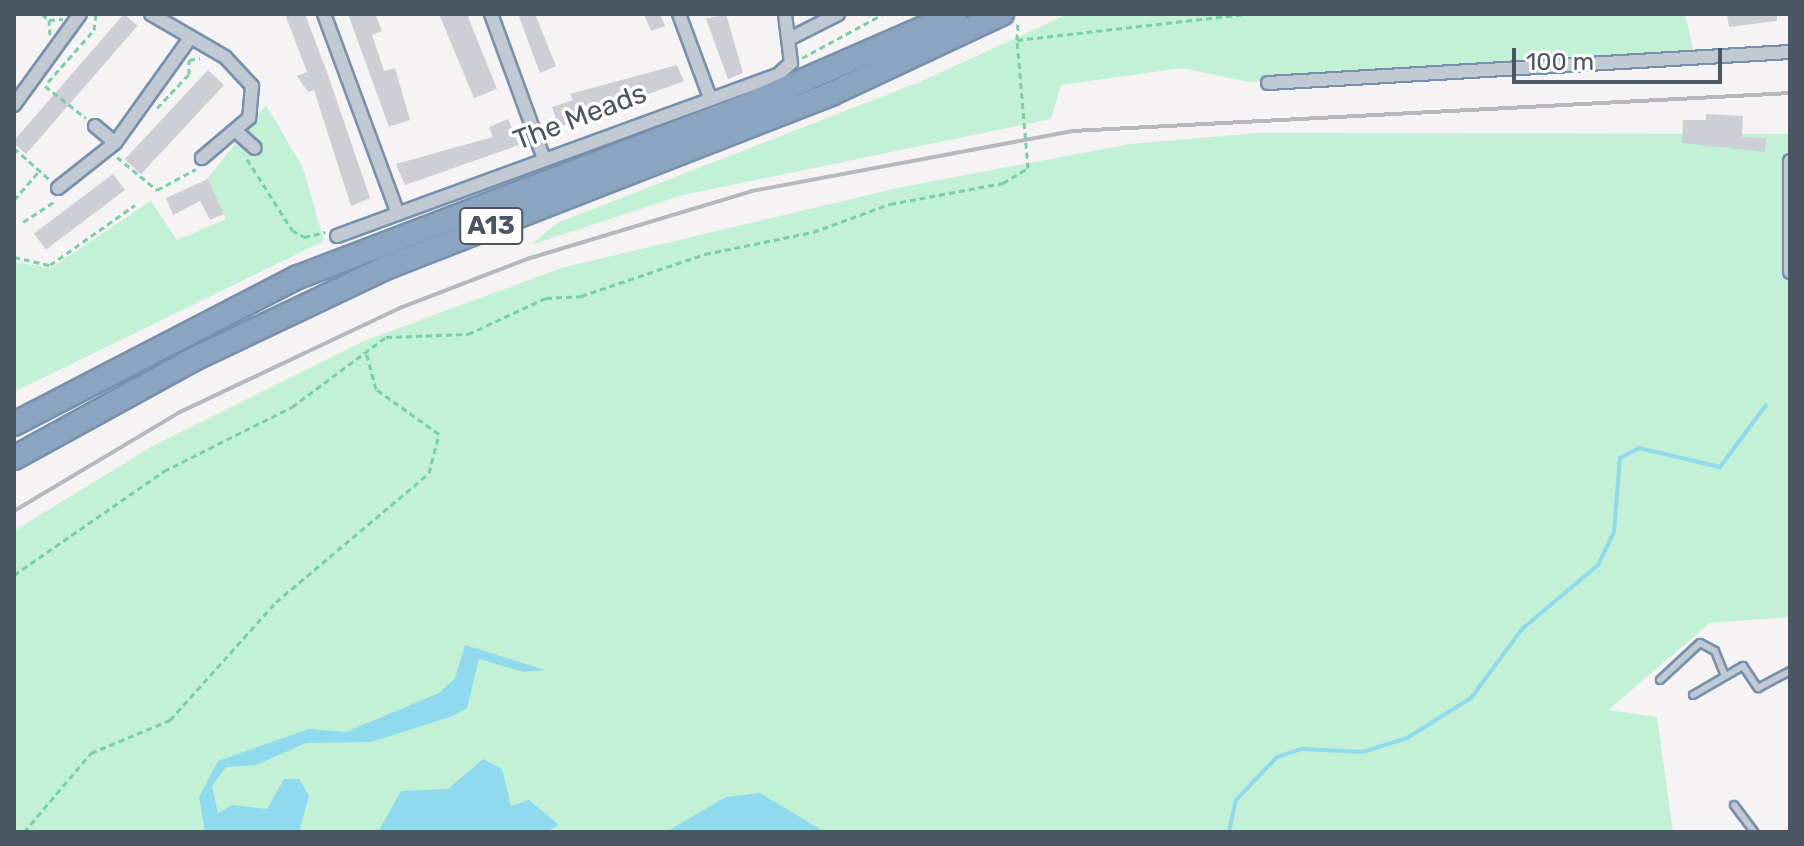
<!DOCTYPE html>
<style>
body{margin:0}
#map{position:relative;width:1804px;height:846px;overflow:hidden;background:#f5f3f3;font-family:Rubik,sans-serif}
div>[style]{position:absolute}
.green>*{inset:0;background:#c3f1d5}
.water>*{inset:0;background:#90daee}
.stream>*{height:4px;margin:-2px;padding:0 2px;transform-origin:2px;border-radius:2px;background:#90daee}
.building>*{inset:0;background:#cdcfd5;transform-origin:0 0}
.path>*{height:3px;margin-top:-1.5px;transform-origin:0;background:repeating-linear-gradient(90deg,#7ad0a6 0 6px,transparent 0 10px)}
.roads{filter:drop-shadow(2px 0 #7690ad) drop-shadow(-2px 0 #7690ad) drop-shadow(0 2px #7690ad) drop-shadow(0 -2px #7690ad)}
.lane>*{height:6px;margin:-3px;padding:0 3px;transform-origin:3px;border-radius:3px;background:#c1cad2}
.street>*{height:12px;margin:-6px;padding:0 6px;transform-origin:6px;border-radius:6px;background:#c1cad2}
.highway>*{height:22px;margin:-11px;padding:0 11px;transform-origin:11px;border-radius:11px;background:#8ba5c1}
.rail>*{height:4px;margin:-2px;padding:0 2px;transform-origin:2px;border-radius:2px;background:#b5b8bd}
span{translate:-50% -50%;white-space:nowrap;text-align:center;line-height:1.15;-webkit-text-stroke:7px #fff;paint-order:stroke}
.shield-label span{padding:2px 6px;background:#fff;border:2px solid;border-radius:6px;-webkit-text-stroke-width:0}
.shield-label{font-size:26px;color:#4a5661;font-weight:700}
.street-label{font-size:28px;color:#4a5661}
.frame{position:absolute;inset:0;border:16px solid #4a5661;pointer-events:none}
.scale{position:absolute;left:1512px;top:48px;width:210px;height:36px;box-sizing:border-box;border:4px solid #4a5661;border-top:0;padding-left:10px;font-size:24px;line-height:28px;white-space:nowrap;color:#4a5661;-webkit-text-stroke:6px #fff;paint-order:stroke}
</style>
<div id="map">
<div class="green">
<i style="clip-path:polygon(1068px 14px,1685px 14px,1694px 53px,1249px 82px,1182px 68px,1061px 85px,1051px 119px,683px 195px,531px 245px,557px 223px,922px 81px)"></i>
<i style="clip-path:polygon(266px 105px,303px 168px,324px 241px,14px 392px,14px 262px,51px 268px,151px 201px,177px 240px,226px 219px,207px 179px)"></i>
<i style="clip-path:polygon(1258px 133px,1790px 134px,1790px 617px,1710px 623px,1608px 710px,1657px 717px,1673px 832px,14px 832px,14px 531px,151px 447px,364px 341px,561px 268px,902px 187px,1130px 144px)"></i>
</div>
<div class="water">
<i style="clip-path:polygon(465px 645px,545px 670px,524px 672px,479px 659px,467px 708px,453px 716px,371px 742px,306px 743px,256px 765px,226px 767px,212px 786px,218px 813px,232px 805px,267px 809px,284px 779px,299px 779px,309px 796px,299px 832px,205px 832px,199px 797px,218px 761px,309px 729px,346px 732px,439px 693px,455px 678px)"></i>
<i style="clip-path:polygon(483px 759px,502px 769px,511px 806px,529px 800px,559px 825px,545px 832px,378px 832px,401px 791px,448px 789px)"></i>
<i style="clip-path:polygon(760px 793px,825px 832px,666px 832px,726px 797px)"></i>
</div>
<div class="stream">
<i style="left:1229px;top:832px;width:33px;rotate:-78deg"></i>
<i style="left:1236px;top:800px;width:59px;rotate:-46.4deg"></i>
<i style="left:1277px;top:757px;width:26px;rotate:-18deg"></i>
<i style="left:1302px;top:749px;width:61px;rotate:2.8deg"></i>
<i style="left:1363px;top:752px;width:46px;rotate:-17.7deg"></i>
<i style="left:1407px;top:738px;width:75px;rotate:-32deg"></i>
<i style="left:1471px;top:698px;width:86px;rotate:-53.5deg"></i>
<i style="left:1522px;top:629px;width:99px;rotate:-40.1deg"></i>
<i style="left:1598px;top:565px;width:37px;rotate:-64deg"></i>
<i style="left:1614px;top:532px;width:74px;rotate:-85.4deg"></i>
<i style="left:1620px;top:458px;width:21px;rotate:-28deg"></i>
<i style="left:1639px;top:448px;width:83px;rotate:13.2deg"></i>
<i style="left:1720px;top:467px;width:77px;rotate:-53.4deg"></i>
</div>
<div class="building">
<i style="left:124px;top:14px;width:18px;height:170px;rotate:41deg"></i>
<i style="clip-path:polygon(285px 14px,305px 14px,328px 75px,370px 198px,351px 206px,314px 90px,308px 92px,297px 76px,307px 72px)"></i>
<i style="clip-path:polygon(348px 14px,375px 14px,382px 31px,372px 35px,384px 71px,395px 68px,410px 120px,389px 127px)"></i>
<i style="clip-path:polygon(439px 14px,474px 14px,468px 17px,497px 89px,474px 98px)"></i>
<i style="clip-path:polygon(518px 14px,535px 14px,556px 66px,540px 73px)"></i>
<i style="clip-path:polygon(644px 14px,660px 14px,665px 26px,651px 31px)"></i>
<i style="clip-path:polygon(726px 14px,743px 73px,728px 79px,706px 19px)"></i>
<i style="clip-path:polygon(1727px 14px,1777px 14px,1777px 21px,1729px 27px)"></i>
<i style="clip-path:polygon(677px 65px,684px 81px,559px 127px,552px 107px,573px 100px,570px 94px)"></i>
<i style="left:208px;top:70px;width:22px;height:122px;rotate:43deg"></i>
<i style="clip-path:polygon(1706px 114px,1743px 116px,1742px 137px,1766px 138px,1765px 152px,1682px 143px,1683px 120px,1706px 120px)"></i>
<i style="clip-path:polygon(508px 119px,519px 145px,405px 185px,396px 164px,493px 137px,489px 127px)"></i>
<i style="left:113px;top:174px;width:20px;height:99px;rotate:53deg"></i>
<i style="clip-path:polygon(208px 179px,224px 214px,210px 220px,200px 201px,173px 215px,166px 198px)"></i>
</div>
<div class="path">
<i style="left:42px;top:14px;width:9px;rotate:41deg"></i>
<i style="left:50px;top:35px;width:15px;rotate:-94deg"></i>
<i style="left:49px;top:20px;width:14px;rotate:-4deg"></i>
<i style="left:1017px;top:40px;width:19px;rotate:-87deg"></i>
<i style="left:802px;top:58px;width:92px;rotate:-28.5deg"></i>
<i style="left:48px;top:82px;width:69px;rotate:-48.5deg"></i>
<i style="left:94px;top:30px;width:16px;rotate:-83deg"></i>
<i style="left:45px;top:86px;width:52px;rotate:38deg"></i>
<i style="left:157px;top:108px;width:47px;rotate:-46.7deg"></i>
<i style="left:189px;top:74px;width:14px;rotate:-90deg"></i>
<i style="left:189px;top:60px;width:11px;rotate:-10deg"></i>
<i style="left:14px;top:148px;width:48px;rotate:41.6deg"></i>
<i style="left:117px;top:157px;width:52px;rotate:39.5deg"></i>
<i style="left:157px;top:190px;width:44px;rotate:-28.3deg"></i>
<i style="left:247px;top:159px;width:84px;rotate:57.6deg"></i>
<i style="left:292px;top:230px;width:14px;rotate:30deg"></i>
<i style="left:304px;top:237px;width:22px;rotate:-13deg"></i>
<i style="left:14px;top:200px;width:40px;rotate:-49deg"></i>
<i style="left:23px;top:222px;width:38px;rotate:-33deg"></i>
<i style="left:14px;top:257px;width:37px;rotate:13deg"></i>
<i style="left:50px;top:265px;width:104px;rotate:-35.2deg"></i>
<i style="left:14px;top:575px;width:183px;rotate:-34.7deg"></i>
<i style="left:164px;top:471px;width:143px;rotate:-26.6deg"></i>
<i style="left:292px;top:407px;width:117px;rotate:-36.7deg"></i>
<i style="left:386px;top:337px;width:82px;rotate:-2.1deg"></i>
<i style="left:468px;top:334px;width:86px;rotate:-24.8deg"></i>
<i style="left:546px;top:298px;width:35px;rotate:-3deg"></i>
<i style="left:581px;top:296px;width:131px;rotate:-18.7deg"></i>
<i style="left:705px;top:254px;width:110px;rotate:-11.5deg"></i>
<i style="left:813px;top:232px;width:82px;rotate:-20deg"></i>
<i style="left:890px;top:204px;width:115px;rotate:-10.5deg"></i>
<i style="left:1003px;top:183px;width:29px;rotate:-31deg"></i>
<i style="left:1028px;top:168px;width:128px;rotate:-94.9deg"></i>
<i style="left:1017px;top:40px;width:230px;rotate:-6.5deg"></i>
<i style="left:24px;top:832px;width:104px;rotate:-49.7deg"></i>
<i style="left:91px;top:753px;width:86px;rotate:-22.7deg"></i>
<i style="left:170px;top:720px;width:159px;rotate:-48.1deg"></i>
<i style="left:276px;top:602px;width:200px;rotate:-40.1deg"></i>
<i style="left:429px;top:473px;width:40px;rotate:-75.6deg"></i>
<i style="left:439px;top:434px;width:77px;rotate:-144.5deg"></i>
<i style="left:376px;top:389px;width:39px;rotate:-105deg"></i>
</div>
<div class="roads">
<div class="lane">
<i style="left:1660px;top:680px;width:54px;rotate:-42.8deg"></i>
<i style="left:1700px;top:643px;width:17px;rotate:28deg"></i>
<i style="left:1715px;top:651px;width:24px;rotate:68deg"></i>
<i style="left:1693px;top:695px;width:58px;rotate:-30.1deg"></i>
<i style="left:1743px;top:666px;width:27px;rotate:56deg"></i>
<i style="left:1758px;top:688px;width:36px;rotate:-28deg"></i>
<i style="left:1734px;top:805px;width:34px;rotate:53deg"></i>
</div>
<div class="street">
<i style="left:151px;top:14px;width:86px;rotate:30.2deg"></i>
<i style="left:225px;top:57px;width:40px;rotate:47deg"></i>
<i style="left:252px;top:86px;width:32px;rotate:95deg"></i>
<i style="left:249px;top:118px;width:62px;rotate:139.6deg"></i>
<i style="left:324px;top:14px;width:213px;rotate:69.7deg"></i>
<i style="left:491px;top:14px;width:151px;rotate:69.9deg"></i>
<i style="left:679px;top:14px;width:86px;rotate:69.7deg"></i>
<i style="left:789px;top:39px;width:55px;rotate:-27deg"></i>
<i style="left:1268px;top:83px;width:523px;rotate:-3.4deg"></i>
<i style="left:14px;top:105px;width:112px;rotate:-54deg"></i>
<i style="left:95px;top:126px;width:26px;rotate:40deg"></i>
<i style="left:236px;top:131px;width:25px;rotate:42deg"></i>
<i style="left:1790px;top:161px;width:111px;rotate:90deg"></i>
<i style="left:58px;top:188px;width:73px;rotate:-38.3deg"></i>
<i style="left:115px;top:143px;width:130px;rotate:-54.4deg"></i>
<i style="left:337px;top:236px;width:469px;rotate:-20.1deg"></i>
<i style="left:778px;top:75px;width:18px;rotate:-43deg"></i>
<i style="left:791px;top:63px;width:49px;rotate:-97deg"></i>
</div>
<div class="highway">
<i style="left:14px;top:424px;width:320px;rotate:-27.4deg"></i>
<i style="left:298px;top:277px;width:463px;rotate:-20.9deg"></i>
<i style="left:731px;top:112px;width:244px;rotate:-23.6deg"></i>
<i style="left:14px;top:458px;width:205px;rotate:-28.8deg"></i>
<i style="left:194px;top:359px;width:215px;rotate:-25.4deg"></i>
<i style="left:388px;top:267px;width:476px;rotate:-21.3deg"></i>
<i style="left:831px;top:94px;width:189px;rotate:-25.1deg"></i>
</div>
</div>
<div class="rail">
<i style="left:14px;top:511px;width:193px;rotate:-30.8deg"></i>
<i style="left:180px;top:412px;width:243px;rotate:-25.3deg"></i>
<i style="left:400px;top:308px;width:136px;rotate:-21.1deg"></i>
<i style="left:527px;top:259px;width:235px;rotate:-16.8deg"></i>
<i style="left:752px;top:191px;width:327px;rotate:-10.6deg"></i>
<i style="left:1073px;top:131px;width:718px;rotate:-3.03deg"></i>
</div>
<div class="shield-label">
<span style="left:491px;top:226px">A13</span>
</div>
<div class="street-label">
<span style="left:580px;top:117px;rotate:-21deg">The Meads</span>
</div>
<div class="frame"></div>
<div class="scale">100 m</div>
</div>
